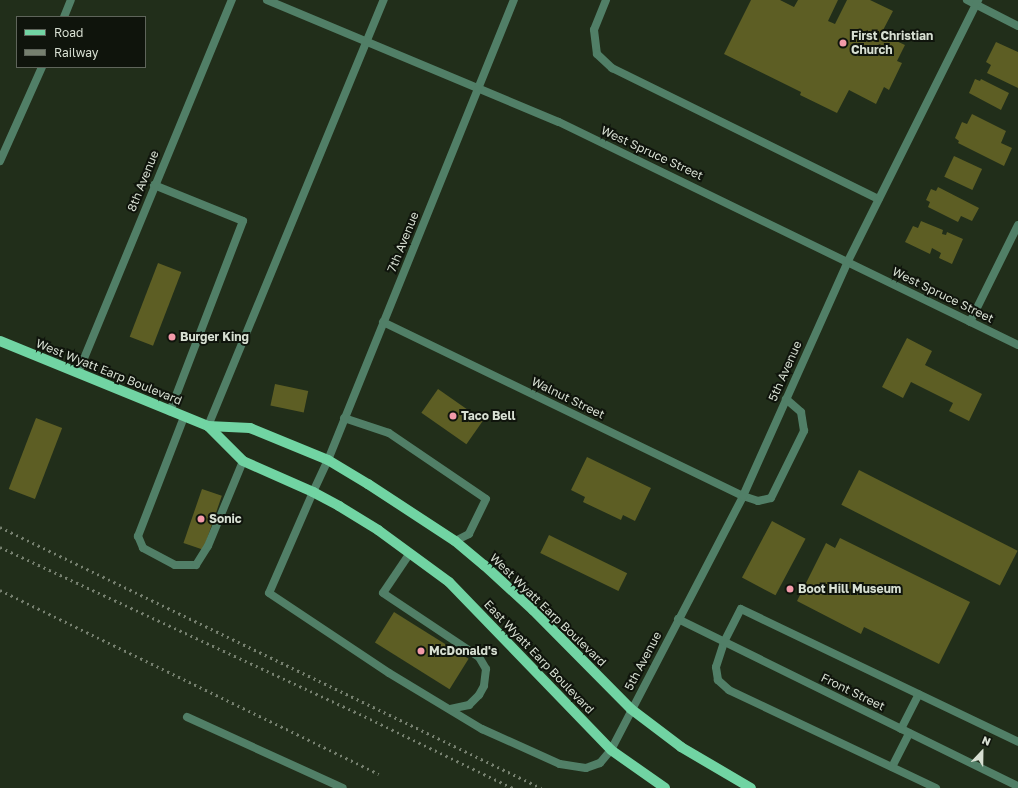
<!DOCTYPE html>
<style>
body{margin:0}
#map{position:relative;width:1018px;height:788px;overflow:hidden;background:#212e1a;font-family:"Golos Text",sans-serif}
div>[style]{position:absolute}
.building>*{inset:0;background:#5d5e24;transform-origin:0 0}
.service>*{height:8px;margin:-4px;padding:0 4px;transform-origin:4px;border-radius:4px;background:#517f67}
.minor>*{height:8px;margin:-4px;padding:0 4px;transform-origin:4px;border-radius:4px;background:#517f67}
.primary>*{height:10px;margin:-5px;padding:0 5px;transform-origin:5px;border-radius:5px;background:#71d4a3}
.rail>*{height:3px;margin-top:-1.5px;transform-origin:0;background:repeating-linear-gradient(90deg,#76806f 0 2px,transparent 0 6px)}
.dots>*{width:11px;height:11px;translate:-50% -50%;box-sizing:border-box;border:2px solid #0f140c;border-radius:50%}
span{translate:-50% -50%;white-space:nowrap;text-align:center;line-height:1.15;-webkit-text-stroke:4px #0f140c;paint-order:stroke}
.poi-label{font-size:12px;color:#d7dfd2;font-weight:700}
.left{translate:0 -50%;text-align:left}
.street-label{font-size:12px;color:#d7dfd2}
.legend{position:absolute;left:16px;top:16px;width:130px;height:52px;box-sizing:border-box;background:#0f140c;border:1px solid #5f655b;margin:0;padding:5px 7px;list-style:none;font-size:12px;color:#d7dfd2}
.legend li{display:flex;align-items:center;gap:8px;height:20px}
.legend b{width:20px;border:1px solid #5f655b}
.north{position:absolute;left:962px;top:732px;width:40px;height:40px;-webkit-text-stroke:3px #0f140c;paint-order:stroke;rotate:22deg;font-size:11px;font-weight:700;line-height:16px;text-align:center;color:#d7dfd2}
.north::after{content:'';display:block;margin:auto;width:14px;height:18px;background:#d7dfd2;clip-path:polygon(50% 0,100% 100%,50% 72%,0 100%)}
</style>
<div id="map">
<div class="building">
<i style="clip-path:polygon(751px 0,780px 0,794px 7px,798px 0,838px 0,828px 21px,835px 24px,847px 0,870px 0,893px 11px,881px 34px,905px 45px,897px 61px,902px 63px,889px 90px,884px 87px,876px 104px,849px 90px,837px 113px,800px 95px,801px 92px,724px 54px)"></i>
<i style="clip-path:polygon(996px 42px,1018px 52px,1018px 88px,987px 73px,991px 65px,986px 62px)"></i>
<i style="clip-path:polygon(975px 79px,980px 81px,981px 79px,1009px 93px,1001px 110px,969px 93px)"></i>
<i style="clip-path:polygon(972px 114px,1006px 131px,1001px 143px,1012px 148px,1004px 166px,958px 143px,959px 141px,955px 138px,962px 122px,967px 124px)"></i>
<i style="left:954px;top:156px;width:31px;height:23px;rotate:25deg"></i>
<i style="clip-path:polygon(938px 187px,979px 208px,972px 221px,961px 216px,958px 222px,928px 207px,930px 202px,926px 200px,931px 189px,936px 191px)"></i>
<i style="clip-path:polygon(921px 221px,943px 230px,942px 234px,946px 235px,947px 232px,963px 239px,952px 264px,939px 258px,941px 253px,932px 248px,930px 254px,905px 242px,913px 226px,918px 228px)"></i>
<i style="left:158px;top:263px;width:25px;height:79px;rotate:21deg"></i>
<i style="clip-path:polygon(907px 338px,932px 351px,925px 365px,982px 394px,969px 421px,949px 411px,953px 403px,911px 382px,903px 398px,882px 387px)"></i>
<i style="left:275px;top:384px;width:34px;height:22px;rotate:12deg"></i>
<i style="left:438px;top:389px;width:55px;height:29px;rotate:35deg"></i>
<i style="left:36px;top:418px;width:28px;height:76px;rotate:21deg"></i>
<i style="clip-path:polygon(587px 457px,651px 488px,635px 521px,623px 515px,621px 520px,583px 502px,585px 497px,571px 490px)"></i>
<i style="left:859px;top:470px;width:178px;height:39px;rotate:27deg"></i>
<i style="left:202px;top:489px;width:21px;height:57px;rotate:19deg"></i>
<i style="left:772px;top:521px;width:38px;height:64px;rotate:28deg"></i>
<i style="left:549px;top:535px;width:87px;height:20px;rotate:26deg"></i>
<i style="clip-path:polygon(840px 538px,970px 602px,939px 664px,864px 627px,861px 634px,797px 601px,826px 543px,835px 548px)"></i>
<i style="left:394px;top:612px;width:88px;height:36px;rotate:32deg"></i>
</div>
<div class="service">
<i style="left:606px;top:0;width:32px;rotate:112deg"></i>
<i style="left:594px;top:30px;width:24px;rotate:83deg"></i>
<i style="left:597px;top:54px;width:21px;rotate:43deg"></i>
<i style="left:612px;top:68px;width:297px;rotate:26.2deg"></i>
<i style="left:154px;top:185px;width:96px;rotate:22deg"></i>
<i style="left:243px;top:221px;width:204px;rotate:111deg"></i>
<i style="left:970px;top:322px;width:108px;rotate:-63.7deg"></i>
<i style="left:184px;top:417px;width:128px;rotate:111.1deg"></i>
<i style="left:138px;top:536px;width:13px;rotate:67deg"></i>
<i style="left:143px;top:548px;width:36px;rotate:28deg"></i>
<i style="left:175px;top:565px;width:21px"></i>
<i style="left:196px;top:565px;width:22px;rotate:-58deg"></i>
<i style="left:208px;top:546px;width:92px;rotate:-67.6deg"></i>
<i style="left:344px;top:418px;width:47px;rotate:18.4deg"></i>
<i style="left:389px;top:433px;width:117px;rotate:34.2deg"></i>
<i style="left:486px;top:499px;width:39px;rotate:116deg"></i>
<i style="left:469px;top:534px;width:16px;rotate:153deg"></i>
<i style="left:208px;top:426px;width:461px;rotate:-67.6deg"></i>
<i style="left:313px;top:492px;width:110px;rotate:113.5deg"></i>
<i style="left:269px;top:593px;width:144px;rotate:33.7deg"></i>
<i style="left:389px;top:673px;width:109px;rotate:31.1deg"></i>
<i style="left:482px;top:729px;width:85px;rotate:24.2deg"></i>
<i style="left:560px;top:764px;width:26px;rotate:9deg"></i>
<i style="left:586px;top:768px;width:15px;rotate:-20deg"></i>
<i style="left:600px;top:763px;width:17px;rotate:-50deg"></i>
<i style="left:743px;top:496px;width:16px;rotate:18deg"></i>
<i style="left:758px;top:501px;width:13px;rotate:-13deg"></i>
<i style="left:771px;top:498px;width:75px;rotate:-63.8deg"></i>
<i style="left:804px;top:431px;width:19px;rotate:-99deg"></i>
<i style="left:801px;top:412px;width:20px;rotate:-139deg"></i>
<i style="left:410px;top:553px;width:48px;rotate:124deg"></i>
<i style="left:383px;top:593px;width:115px;rotate:33.7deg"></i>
<i style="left:479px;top:657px;width:14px;rotate:60deg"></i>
<i style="left:486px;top:669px;width:17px;rotate:97deg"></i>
<i style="left:484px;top:686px;width:10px;rotate:119deg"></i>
<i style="left:479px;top:695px;width:14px;rotate:135deg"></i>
<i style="left:469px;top:705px;width:19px;rotate:168deg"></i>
<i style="left:187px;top:717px;width:171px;rotate:24.5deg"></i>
<i style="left:901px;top:729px;width:39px;rotate:-63deg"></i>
<i style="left:892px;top:767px;width:38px;rotate:-63deg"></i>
<i style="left:936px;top:788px;width:229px;rotate:-154.7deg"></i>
<i style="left:729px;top:690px;width:15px;rotate:-138deg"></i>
<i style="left:718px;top:680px;width:13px;rotate:-99deg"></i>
<i style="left:716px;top:667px;width:26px;rotate:-72deg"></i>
<i style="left:724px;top:642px;width:37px;rotate:-63deg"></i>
<i style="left:741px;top:609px;width:307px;rotate:25.6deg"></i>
</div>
<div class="minor">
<i style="left:267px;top:0;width:316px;rotate:22.7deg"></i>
<i style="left:559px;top:122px;width:510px;rotate:25.91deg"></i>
<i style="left:967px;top:0;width:57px;rotate:27deg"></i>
<i style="left:64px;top:17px;width:18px;rotate:-68deg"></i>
<i style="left:0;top:161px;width:103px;rotate:-65.9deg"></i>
<i style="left:383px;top:322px;width:400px;rotate:25.8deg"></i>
<i style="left:78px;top:373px;width:404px;rotate:-67.6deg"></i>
<i style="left:313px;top:492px;width:35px;rotate:-65deg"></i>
<i style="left:328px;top:460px;width:496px;rotate:-68deg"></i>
<i style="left:678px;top:619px;width:379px;rotate:26.2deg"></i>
<i style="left:611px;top:750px;width:286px;rotate:-62.5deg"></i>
<i style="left:743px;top:496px;width:257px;rotate:-65.9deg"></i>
<i style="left:848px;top:261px;width:292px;rotate:-63.5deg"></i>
</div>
<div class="primary">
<i style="left:0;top:341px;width:225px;rotate:22.2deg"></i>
<i style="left:208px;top:426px;width:42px;rotate:2.7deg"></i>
<i style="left:250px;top:428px;width:84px;rotate:22.3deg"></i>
<i style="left:328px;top:460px;width:47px;rotate:31deg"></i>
<i style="left:368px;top:484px;width:104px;rotate:33.2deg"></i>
<i style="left:455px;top:541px;width:38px;rotate:40deg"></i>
<i style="left:484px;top:565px;width:67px;rotate:42.6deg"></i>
<i style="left:533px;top:610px;width:139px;rotate:45.3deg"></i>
<i style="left:631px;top:709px;width:63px;rotate:37.2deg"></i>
<i style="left:681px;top:747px;width:81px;rotate:30.4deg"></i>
<i style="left:208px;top:426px;width:49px;rotate:45deg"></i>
<i style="left:243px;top:461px;width:77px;rotate:23.9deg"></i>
<i style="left:313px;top:492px;width:30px;rotate:28deg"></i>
<i style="left:339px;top:506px;width:46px;rotate:31.6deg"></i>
<i style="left:378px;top:530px;width:88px;rotate:36.2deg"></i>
<i style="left:449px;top:582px;width:233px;rotate:46deg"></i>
<i style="left:611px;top:750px;width:66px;rotate:35.1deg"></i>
</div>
<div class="rail">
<i style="left:0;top:527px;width:601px;rotate:25.75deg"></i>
<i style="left:0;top:547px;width:408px;rotate:24.9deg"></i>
<i style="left:370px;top:719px;width:159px;rotate:25.8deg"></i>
<i style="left:0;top:590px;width:421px;rotate:25.9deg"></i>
</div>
<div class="dots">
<i style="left:843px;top:43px;background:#f39aa9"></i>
<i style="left:172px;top:337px;background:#f39aa9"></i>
<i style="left:453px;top:416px;background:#f39aa9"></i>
<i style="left:201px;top:519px;background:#f39aa9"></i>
<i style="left:790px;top:589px;background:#f39aa9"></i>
<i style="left:421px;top:651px;background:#f39aa9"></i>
</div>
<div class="poi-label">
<span class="left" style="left:851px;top:43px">First Christian<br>Church</span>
<span class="left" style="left:180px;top:337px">Burger King</span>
<span class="left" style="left:461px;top:416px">Taco Bell</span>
<span class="left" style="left:209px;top:519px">Sonic</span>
<span class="left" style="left:798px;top:589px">Boot Hill Museum</span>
<span class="left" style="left:429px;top:651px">McDonald's</span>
</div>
<div class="street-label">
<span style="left:652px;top:153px;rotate:25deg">West Spruce Street</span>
<span style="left:143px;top:181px;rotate:-68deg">8th Avenue</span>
<span style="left:403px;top:242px;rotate:-68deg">7th Avenue</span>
<span style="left:943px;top:295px;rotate:26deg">West Spruce Street</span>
<span style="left:785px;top:371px;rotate:-66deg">5th Avenue</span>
<span style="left:109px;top:372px;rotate:22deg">West Wyatt Earp Boulevard</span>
<span style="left:568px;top:398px;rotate:26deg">Walnut Street</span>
<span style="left:548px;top:610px;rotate:44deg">West Wyatt Earp Boulevard</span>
<span style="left:539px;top:657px;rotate:46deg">East Wyatt Earp Boulevard</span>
<span style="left:643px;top:661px;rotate:-62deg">5th Avenue</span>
<span style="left:853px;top:692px;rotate:26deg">Front Street</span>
</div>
<ul class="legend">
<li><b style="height:5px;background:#71d4a3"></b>Road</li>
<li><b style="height:5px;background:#76806f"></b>Railway</li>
</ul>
<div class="north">N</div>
</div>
